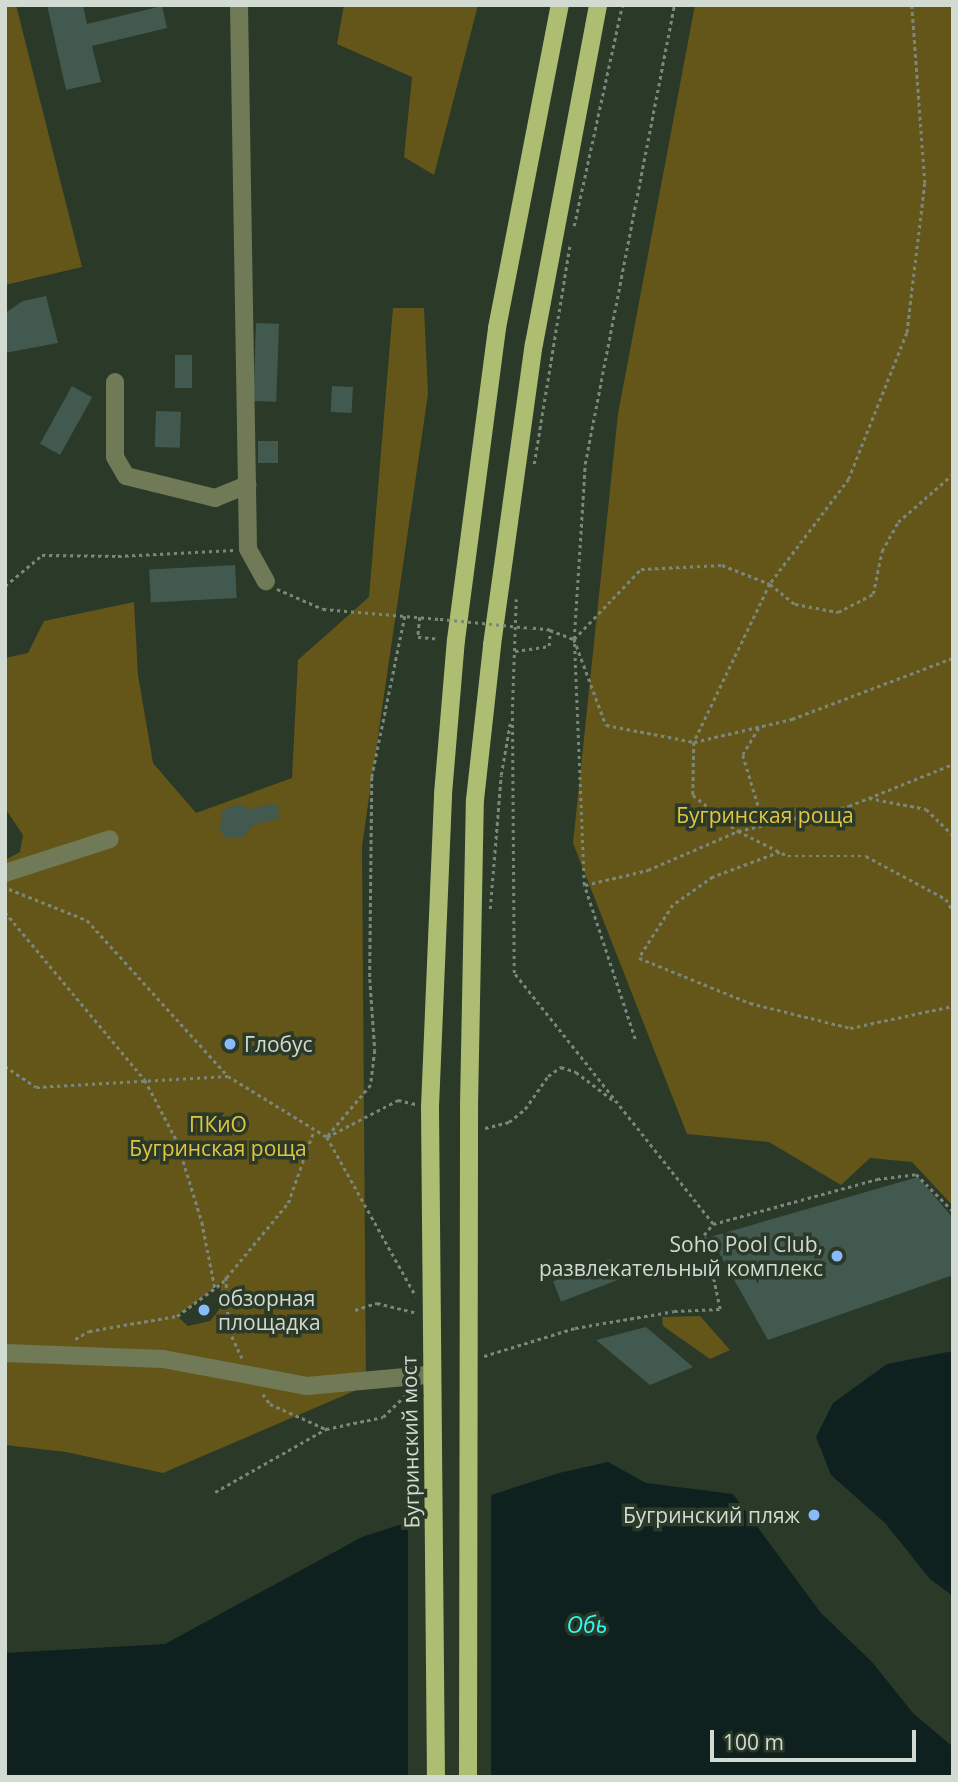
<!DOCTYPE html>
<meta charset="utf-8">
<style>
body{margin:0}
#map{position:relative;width:958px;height:1782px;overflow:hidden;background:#2b3929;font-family:"Open Sans",sans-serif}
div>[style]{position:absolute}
.green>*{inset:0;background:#645618}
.water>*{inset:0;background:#0f211f}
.pier>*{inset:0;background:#2b3929;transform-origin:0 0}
.building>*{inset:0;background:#41594e;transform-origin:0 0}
.path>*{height:2.5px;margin-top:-1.25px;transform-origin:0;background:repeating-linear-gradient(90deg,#7b877a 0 3.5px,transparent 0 7px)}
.minor>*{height:18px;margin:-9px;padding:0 9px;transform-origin:9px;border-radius:9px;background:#717a56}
.major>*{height:18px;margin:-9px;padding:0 9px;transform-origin:9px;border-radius:9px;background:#adbe73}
.path-bridge>*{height:2.5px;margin-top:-1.25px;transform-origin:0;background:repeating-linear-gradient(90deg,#7b877a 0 3.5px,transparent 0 7px)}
.major-bridge>*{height:18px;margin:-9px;padding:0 9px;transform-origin:9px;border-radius:9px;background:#adbe73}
.dots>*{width:19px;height:19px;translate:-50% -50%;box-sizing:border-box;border:4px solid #2b3929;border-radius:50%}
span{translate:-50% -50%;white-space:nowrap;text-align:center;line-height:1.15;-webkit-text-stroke:7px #2b3929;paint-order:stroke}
.park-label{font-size:21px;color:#e2c641}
.poi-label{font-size:21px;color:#d2dbd1}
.left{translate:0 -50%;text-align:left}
.right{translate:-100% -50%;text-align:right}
.street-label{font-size:21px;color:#d2dbd1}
.water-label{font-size:23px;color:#2dfaed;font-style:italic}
.frame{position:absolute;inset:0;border:7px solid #d2dbd1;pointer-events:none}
.scale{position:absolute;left:710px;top:1730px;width:206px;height:32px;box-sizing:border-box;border:4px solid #d2dbd1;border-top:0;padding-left:9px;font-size:21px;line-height:24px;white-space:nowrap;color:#d2dbd1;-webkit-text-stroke:5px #2b3929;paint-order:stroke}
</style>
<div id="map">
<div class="green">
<i style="clip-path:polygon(5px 5px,16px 5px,82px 267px,5px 285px)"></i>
<i style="clip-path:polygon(344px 5px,478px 5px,434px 175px,404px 157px,412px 77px,337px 44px)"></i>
<i style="clip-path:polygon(695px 5px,953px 5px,953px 1206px,912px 1162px,870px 1158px,841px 1185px,769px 1142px,687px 1134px,573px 843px,618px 414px)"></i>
<i style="clip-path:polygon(evenodd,393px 308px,424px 308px,428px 394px,362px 846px,366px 1386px,163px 1473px,66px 1452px,5px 1445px,5px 860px,20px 852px,23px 835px,5px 808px,5px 658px,28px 653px,44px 621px,134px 602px,138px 675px,153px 763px,196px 813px,292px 778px,298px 660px,369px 597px,393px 308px,221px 1283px,219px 1310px,210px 1321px,188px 1326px,177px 1316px,221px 1283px)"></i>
<i style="clip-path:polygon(700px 1316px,730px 1350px,710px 1359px,663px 1326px,662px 1317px)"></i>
</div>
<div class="water">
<i style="clip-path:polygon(953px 1351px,953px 1596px,930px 1579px,885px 1523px,831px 1475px,816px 1437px,833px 1403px,887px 1364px)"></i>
<i style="clip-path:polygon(608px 1462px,646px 1483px,733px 1494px,821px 1613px,872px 1662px,913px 1713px,953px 1747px,953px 1777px,5px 1777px,5px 1653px,165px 1644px,362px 1537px,559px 1473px)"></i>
</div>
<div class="pier">
<i style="left:491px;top:1491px;width:286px;height:83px;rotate:90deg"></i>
</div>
<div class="building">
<i style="clip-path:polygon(47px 5px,83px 5px,87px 24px,162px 6px,167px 28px,92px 46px,101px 82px,66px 90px)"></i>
<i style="clip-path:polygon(46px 296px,58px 343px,5px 353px,5px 313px,23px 301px)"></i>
<i style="left:256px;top:323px;width:23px;height:78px;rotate:2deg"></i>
<i style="left:175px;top:355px;width:17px;height:33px"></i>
<i style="left:72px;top:386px;width:23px;height:66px;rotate:29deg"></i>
<i style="left:332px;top:386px;width:21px;height:26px;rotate:3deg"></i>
<i style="left:156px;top:411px;width:25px;height:36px;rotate:2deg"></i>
<i style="left:258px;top:441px;width:20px;height:22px"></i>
<i style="left:235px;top:565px;width:33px;height:86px;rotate:87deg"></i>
<i style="clip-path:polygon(276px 803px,280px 818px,253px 825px,243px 838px,225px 838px,220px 830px,222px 811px,229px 807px,240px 804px,250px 809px)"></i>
<i style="clip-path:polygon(918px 1177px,953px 1218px,953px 1275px,768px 1340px,710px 1237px)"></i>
<i style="left:611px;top:1259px;width:22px;height:62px;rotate:69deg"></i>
<i style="clip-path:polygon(646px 1327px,693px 1367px,650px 1385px,596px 1340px)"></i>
</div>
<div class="path">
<i style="left:912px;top:5px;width:178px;rotate:85.8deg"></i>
<i style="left:925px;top:183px;width:151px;rotate:96.8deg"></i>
<i style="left:907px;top:333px;width:157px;rotate:111.7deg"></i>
<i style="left:849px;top:479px;width:131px;rotate:127deg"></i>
<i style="left:770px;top:584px;width:175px;rotate:115.7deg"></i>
<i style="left:694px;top:742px;width:53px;rotate:91.1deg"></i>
<i style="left:693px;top:795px;width:58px;rotate:38.7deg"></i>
<i style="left:738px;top:831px;width:56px;rotate:26.6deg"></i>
<i style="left:788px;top:856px;width:78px"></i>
<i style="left:866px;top:856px;width:91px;rotate:28.3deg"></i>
<i style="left:946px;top:899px;width:14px;rotate:60deg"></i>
<i style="left:574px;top:226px;width:226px;rotate:-77.7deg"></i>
<i style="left:534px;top:464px;width:224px;rotate:-80.7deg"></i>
<i style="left:5px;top:586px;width:48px;rotate:-40deg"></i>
<i style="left:42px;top:555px;width:76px;rotate:0.8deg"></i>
<i style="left:118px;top:556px;width:116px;rotate:-3deg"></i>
<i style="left:277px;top:589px;width:50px;rotate:23.5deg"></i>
<i style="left:323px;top:609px;width:117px;rotate:4.9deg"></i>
<i style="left:405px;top:616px;width:164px;rotate:101.6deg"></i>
<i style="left:372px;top:777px;width:202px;rotate:90.6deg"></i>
<i style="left:370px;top:979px;width:71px;rotate:86deg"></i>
<i style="left:375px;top:1050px;width:35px;rotate:97deg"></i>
<i style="left:371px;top:1085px;width:68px;rotate:130.2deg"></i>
<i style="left:327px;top:1137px;width:182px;rotate:60.8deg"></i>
<i style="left:420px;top:617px;width:20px;rotate:96deg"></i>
<i style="left:418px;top:637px;width:21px;rotate:5deg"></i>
<i style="left:550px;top:630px;width:26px;rotate:21deg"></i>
<i style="left:574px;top:639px;width:92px;rotate:69.6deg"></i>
<i style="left:606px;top:725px;width:90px;rotate:10.9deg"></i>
<i style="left:694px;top:742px;width:101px;rotate:-13.2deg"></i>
<i style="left:792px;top:719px;width:172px;rotate:-20.8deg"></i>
<i style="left:574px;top:639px;width:97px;rotate:-46.3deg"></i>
<i style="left:641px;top:569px;width:81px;rotate:-2.8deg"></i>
<i style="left:722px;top:565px;width:52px;rotate:21.6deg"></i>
<i style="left:770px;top:584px;width:32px;rotate:39deg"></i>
<i style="left:795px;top:604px;width:44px;rotate:10.5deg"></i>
<i style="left:838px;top:612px;width:39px;rotate:-27deg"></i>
<i style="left:873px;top:594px;width:44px;rotate:-78.2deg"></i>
<i style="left:882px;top:551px;width:33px;rotate:-61deg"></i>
<i style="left:898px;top:522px;width:73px;rotate:-41.1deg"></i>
<i style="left:515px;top:651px;width:34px;rotate:-8deg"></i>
<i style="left:549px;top:646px;width:16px;rotate:-86deg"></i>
<i style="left:550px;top:630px;width:19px;rotate:-174deg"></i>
<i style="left:512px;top:714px;width:115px;rotate:-88deg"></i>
<i style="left:759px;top:728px;width:31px;rotate:121deg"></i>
<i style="left:743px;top:755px;width:73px;rotate:73.3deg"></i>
<i style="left:869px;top:798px;width:58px;rotate:10.9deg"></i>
<i style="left:926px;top:809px;width:37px;rotate:44deg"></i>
<i style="left:780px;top:852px;width:72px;rotate:159.5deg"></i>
<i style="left:713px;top:877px;width:49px;rotate:145deg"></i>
<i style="left:673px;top:905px;width:63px;rotate:122.7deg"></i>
<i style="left:639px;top:958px;width:120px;rotate:22.1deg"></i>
<i style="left:750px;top:1003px;width:103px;rotate:14deg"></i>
<i style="left:850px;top:1028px;width:105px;rotate:-12.1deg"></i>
<i style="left:585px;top:885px;width:65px;rotate:-13.4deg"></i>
<i style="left:648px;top:870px;width:98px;rotate:-23.4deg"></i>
<i style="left:738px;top:831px;width:114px;rotate:-12.7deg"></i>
<i style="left:849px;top:806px;width:112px;rotate:-22deg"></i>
<i style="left:9px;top:889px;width:84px;rotate:21.7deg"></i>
<i style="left:87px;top:920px;width:210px;rotate:47.9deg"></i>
<i style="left:490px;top:909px;width:134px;rotate:-85.3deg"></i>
<i style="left:501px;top:775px;width:52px;rotate:-80deg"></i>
<i style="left:5px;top:912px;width:219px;rotate:50.2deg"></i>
<i style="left:145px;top:1080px;width:69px;rotate:62.3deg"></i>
<i style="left:177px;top:1141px;width:85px;rotate:72.8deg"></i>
<i style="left:202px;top:1222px;width:67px;rotate:78.9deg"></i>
<i style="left:635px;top:1039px;width:162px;rotate:-108.3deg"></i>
<i style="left:584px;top:885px;width:246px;rotate:-92.3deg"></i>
<i style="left:574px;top:639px;width:175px;rotate:-86.4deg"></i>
<i style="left:585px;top:464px;width:468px;rotate:-79deg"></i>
<i style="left:5px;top:1066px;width:37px;rotate:34deg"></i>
<i style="left:36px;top:1087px;width:192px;rotate:-3.3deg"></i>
<i style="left:228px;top:1076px;width:116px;rotate:31.6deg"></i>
<i style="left:327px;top:1137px;width:80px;rotate:-27.5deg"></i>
<i style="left:398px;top:1100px;width:18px;rotate:13deg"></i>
<i style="left:485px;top:1128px;width:25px;rotate:-14deg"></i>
<i style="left:509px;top:1122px;width:21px;rotate:-39deg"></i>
<i style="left:525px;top:1109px;width:40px;rotate:-55.1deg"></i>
<i style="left:548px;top:1076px;width:16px;rotate:-35deg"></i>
<i style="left:561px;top:1067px;width:16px;rotate:18deg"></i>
<i style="left:576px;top:1072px;width:46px;rotate:37.1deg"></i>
<i style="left:713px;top:1224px;width:170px;rotate:-15.3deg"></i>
<i style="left:877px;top:1179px;width:39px;rotate:-7deg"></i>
<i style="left:916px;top:1174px;width:52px;rotate:45deg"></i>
<i style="left:226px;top:1277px;width:53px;rotate:86.8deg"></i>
<i style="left:229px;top:1330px;width:31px;rotate:65deg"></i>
<i style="left:355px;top:1310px;width:23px;rotate:-18deg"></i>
<i style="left:377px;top:1303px;width:41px;rotate:14deg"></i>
<i style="left:75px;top:1339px;width:16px;rotate:-30deg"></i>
<i style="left:89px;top:1331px;width:89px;rotate:-9.7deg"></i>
<i style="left:177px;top:1316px;width:56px;rotate:-36.3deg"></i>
<i style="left:222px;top:1283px;width:104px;rotate:-50.5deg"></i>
<i style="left:288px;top:1203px;width:77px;rotate:-70.4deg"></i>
<i style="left:484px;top:1356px;width:95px;rotate:-17.1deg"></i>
<i style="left:575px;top:1328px;width:100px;rotate:-9.7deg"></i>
<i style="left:674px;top:1311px;width:46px;rotate:-2.5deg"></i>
<i style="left:720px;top:1309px;width:76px;rotate:-102.2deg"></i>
<i style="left:704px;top:1235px;width:14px;rotate:-51deg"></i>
<i style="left:713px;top:1224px;width:320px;rotate:-128.4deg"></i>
<i style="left:514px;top:973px;width:257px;rotate:-90.4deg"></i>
<i style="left:263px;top:1394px;width:12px;rotate:55deg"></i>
<i style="left:270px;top:1404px;width:61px;rotate:24.1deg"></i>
<i style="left:215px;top:1492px;width:128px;rotate:-29.6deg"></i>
<i style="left:326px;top:1429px;width:58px;rotate:-11.9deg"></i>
<i style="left:383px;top:1417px;width:35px;rotate:-44deg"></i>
</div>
<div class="minor">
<i style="left:239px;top:5px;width:544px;rotate:89.05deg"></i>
<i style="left:248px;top:549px;width:37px;rotate:61deg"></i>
<i style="left:115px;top:382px;width:75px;rotate:90deg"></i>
<i style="left:115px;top:457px;width:22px;rotate:60deg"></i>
<i style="left:126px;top:476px;width:92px;rotate:13.9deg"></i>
<i style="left:215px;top:498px;width:35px;rotate:-22deg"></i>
<i style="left:5px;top:873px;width:110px;rotate:-17.9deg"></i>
<i style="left:5px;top:1353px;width:158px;rotate:2.2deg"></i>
<i style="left:163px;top:1359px;width:147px;rotate:10.6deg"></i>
<i style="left:307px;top:1386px;width:120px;rotate:-5.3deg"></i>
</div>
<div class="major">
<i style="left:469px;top:1106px;width:306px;rotate:-88.9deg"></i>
<i style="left:475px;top:800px;width:156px;rotate:-83.7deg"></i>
<i style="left:492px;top:645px;width:304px;rotate:-82.1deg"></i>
<i style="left:534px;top:344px;width:345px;rotate:-79.3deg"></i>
<i style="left:430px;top:1107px;width:313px;rotate:-87.6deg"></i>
<i style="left:443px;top:794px;width:155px;rotate:-85.2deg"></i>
<i style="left:456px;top:640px;width:315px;rotate:-82.5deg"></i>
<i style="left:497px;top:328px;width:329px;rotate:-79deg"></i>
</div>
<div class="path-bridge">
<i style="left:440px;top:619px;width:91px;rotate:5.6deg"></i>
</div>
<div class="major-bridge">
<i style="left:430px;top:1107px;width:670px;rotate:89.49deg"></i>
<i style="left:468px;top:1777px;width:671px;rotate:-89.91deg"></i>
</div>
<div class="dots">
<i style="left:230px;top:1044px;background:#89bafc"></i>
<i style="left:837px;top:1256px;background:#89bafc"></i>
<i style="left:204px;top:1310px;background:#89bafc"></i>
<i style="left:814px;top:1515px;background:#89bafc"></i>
</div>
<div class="park-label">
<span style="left:765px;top:815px">Бугринская роща</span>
<span style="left:218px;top:1136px">ПКиО<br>Бугринская роща</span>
</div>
<div class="poi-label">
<span class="left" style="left:244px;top:1044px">Глобус</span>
<span class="right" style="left:823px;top:1256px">Soho Pool Club,<br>развлекательный комплекс</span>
<span class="left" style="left:218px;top:1310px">обзорная<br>площадка</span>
<span class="right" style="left:800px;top:1515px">Бугринский пляж</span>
</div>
<div class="street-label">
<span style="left:410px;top:1442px;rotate:-91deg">Бугринский мост</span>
</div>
<div class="water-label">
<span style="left:587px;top:1624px">Обь</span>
</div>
<div class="frame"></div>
<div class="scale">100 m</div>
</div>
